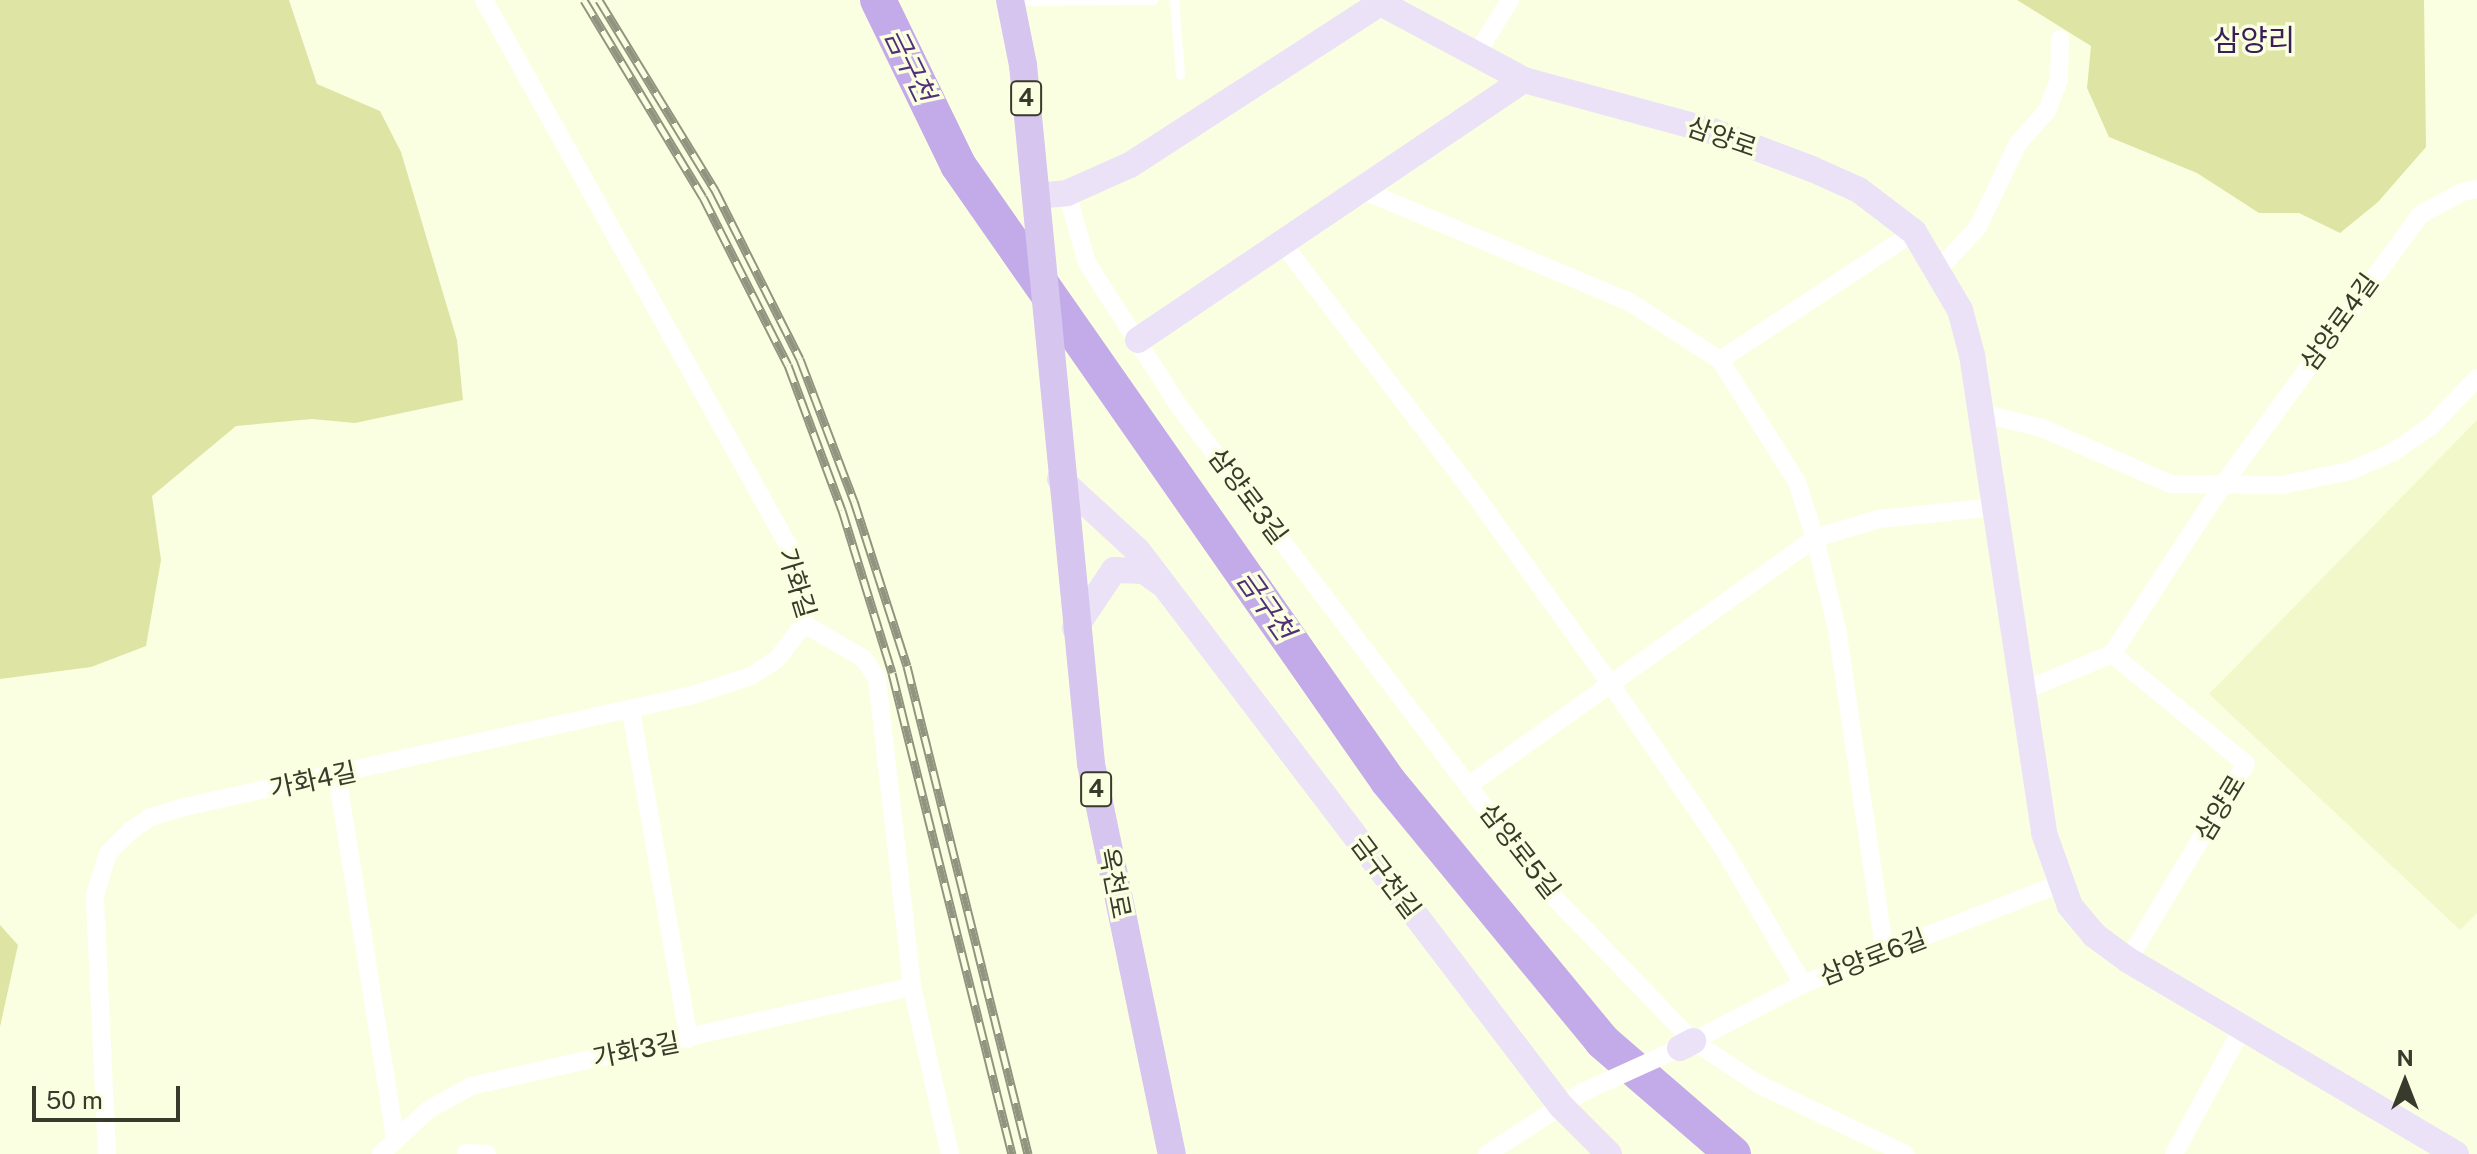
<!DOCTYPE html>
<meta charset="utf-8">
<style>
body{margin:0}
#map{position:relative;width:2477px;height:1154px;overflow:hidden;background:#fbffe1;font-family:"Public Sans","Noto Sans KR",sans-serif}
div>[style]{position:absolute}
.built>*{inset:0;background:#f3f8cb}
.green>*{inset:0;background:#dee4a4}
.stream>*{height:6px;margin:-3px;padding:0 3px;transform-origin:3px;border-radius:3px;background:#c3aae9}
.river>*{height:36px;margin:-18px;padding:0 18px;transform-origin:18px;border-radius:18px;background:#c3aae9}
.lane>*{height:9px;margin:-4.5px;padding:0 4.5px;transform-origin:4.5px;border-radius:4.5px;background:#fff}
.street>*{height:18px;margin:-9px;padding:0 9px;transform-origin:9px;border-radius:9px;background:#fff}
.secondary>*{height:26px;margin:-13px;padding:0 13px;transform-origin:13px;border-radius:13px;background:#ebe2f7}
.primary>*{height:28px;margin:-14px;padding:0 14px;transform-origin:14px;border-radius:14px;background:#d6c5ef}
.rail>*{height:9px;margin-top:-4.5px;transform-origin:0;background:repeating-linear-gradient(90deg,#fbffe1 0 18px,#91947e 0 36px);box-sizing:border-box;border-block:2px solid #91947e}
span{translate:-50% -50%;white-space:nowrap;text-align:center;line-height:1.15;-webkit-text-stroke:7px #fbffe1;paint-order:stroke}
.shield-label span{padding:2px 6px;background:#fbffe1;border:2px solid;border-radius:6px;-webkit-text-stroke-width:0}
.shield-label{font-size:24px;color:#383a2b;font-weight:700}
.street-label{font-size:26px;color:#383a2b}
.water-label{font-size:28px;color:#522f79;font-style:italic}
.quarter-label{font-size:30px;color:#391e58}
.north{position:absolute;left:2365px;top:1042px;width:80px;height:80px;-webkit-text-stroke:6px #fbffe1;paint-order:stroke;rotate:0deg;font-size:22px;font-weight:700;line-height:32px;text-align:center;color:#383a2b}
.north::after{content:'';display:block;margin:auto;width:28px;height:36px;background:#383a2b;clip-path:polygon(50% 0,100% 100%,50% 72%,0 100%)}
.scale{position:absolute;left:32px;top:1086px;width:148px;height:36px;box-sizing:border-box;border:4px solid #383a2b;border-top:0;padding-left:10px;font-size:24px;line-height:28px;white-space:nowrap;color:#383a2b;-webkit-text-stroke:6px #fbffe1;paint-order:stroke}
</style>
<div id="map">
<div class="built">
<i style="clip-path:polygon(2477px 420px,2477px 913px,2460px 930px,2209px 694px)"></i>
</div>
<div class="green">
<i style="clip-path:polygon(0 0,289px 0,317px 84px,380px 111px,401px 152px,457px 340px,463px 400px,355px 423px,312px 419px,236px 426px,152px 496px,161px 560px,146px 646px,91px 667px,0 679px)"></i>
<i style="clip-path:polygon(2017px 0,2424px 0,2426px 147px,2378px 202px,2340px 233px,2299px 213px,2259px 213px,2197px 173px,2109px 137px,2087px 88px,2091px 46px)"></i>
<i style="clip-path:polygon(0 925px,18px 945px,0 1027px)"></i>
</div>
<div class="stream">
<i style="left:1731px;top:1151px;width:10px;rotate:17deg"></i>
</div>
<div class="river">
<i style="left:878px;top:0;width:183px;rotate:64.1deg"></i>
<i style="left:958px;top:165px;width:751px;rotate:55.08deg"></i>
<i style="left:1388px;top:781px;width:337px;rotate:50.5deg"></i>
<i style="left:1602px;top:1041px;width:173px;rotate:40.8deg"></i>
</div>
<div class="lane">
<i style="left:1174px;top:0;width:75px;rotate:85.4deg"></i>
<i style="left:1013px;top:1px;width:140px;rotate:-0.4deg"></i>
</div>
<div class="street">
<i style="left:484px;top:0;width:634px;rotate:60.85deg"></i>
<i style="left:793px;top:554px;width:27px;rotate:70deg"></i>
<i style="left:802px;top:579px;width:45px;rotate:87.5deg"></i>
<i style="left:804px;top:624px;width:68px;rotate:30deg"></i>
<i style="left:863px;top:658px;width:24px;rotate:55deg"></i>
<i style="left:877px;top:678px;width:311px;rotate:83.5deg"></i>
<i style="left:912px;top:987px;width:171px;rotate:77.2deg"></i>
<i style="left:1476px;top:55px;width:65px;rotate:-58.3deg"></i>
<i style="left:1362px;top:190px;width:288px;rotate:22.7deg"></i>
<i style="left:1628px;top:301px;width:109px;rotate:32.7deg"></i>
<i style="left:1720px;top:360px;width:144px;rotate:57.7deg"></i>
<i style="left:1797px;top:482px;width:59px;rotate:72.2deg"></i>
<i style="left:1815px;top:538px;width:94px;rotate:76.4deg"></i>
<i style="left:1837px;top:629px;width:329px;rotate:81.6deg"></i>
<i style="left:1067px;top:193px;width:73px;rotate:74.1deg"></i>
<i style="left:1087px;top:263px;width:169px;rotate:57.3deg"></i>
<i style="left:1178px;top:405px;width:614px;rotate:52.68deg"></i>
<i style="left:1550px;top:893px;width:206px;rotate:46deg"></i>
<i style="left:1693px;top:1041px;width:80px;rotate:33.3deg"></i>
<i style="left:1760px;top:1085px;width:161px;rotate:25.4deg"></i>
<i style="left:1283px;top:244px;width:316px;rotate:52.6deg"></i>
<i style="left:1475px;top:495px;width:239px;rotate:54.4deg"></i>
<i style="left:1614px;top:689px;width:193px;rotate:55.6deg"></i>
<i style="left:1723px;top:848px;width:158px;rotate:59.5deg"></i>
<i style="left:1940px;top:268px;width:56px;rotate:-47.2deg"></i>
<i style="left:1978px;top:227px;width:93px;rotate:-64.5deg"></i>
<i style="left:2018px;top:143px;width:43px;rotate:-47.8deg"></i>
<i style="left:2047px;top:111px;width:33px;rotate:-69deg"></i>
<i style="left:2059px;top:80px;width:41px;rotate:-88.6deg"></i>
<i style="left:1720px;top:360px;width:232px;rotate:-33.4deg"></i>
<i style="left:1981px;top:413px;width:63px;rotate:13.8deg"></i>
<i style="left:2042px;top:428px;width:141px;rotate:23.5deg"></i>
<i style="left:2171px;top:484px;width:111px;rotate:0.5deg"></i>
<i style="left:2282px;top:485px;width:69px;rotate:-11.6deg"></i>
<i style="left:2350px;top:471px;width:47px;rotate:-23.8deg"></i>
<i style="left:2393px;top:452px;width:46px;rotate:-34.4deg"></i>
<i style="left:2431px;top:426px;width:66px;rotate:-46.2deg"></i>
<i style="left:2023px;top:691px;width:96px;rotate:-22.6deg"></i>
<i style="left:631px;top:711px;width:333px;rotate:80deg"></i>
<i style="left:337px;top:775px;width:366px;rotate:80.9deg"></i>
<i style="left:1469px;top:785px;width:425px;rotate:-35.5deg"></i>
<i style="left:1815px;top:538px;width:67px;rotate:-16.5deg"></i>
<i style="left:1879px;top:519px;width:117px;rotate:-5.9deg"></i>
<i style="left:2128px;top:960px;width:229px;rotate:-59deg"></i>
<i style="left:2246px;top:764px;width:173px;rotate:-140.6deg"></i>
<i style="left:2112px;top:654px;width:204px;rotate:-56.8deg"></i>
<i style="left:2224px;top:483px;width:332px;rotate:-53.8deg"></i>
<i style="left:2420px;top:215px;width:48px;rotate:-28.7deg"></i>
<i style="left:2462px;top:192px;width:15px;rotate:-11deg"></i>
<i style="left:1693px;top:1041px;width:124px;rotate:-27.4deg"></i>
<i style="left:1803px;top:984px;width:275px;rotate:-21.3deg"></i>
<i style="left:466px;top:1153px;width:21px;rotate:3deg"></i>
<i style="left:107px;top:1154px;width:259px;rotate:-92.7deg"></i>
<i style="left:95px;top:895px;width:44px;rotate:-72.8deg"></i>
<i style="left:108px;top:853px;width:31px;rotate:-45deg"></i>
<i style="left:130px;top:831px;width:25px;rotate:-34deg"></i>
<i style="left:151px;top:817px;width:34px;rotate:-17deg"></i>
<i style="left:184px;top:807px;width:521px;rotate:-12.41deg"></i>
<i style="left:693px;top:695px;width:61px;rotate:-18.1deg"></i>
<i style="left:751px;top:676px;width:31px;rotate:-33deg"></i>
<i style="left:777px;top:659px;width:44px;rotate:-52.4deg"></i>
<i style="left:381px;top:1154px;width:64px;rotate:-43.1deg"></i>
<i style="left:428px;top:1110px;width:49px;rotate:-29.2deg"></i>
<i style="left:471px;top:1086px;width:452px;rotate:-12.7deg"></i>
<i style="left:1487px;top:1154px;width:114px;rotate:-32.9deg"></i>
<i style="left:1583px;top:1092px;width:107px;rotate:-24.4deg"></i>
<i style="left:2174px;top:1154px;width:142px;rotate:-61.5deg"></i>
</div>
<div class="secondary">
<i style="left:1375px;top:0;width:169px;rotate:28.2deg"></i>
<i style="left:1524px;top:80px;width:195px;rotate:15.2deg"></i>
<i style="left:1712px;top:131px;width:107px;rotate:20.8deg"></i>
<i style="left:1812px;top:169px;width:51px;rotate:24.1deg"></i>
<i style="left:1859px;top:190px;width:69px;rotate:37.4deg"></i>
<i style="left:1914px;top:232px;width:91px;rotate:59.5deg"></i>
<i style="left:1960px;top:310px;width:47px;rotate:75.1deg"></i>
<i style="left:1972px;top:355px;width:483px;rotate:81.4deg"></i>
<i style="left:2044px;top:833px;width:77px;rotate:70.4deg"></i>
<i style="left:2070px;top:906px;width:38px;rotate:50deg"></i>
<i style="left:2094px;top:935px;width:42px;rotate:36.3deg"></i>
<i style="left:2128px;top:960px;width:381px;rotate:30.6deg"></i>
<i style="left:1035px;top:196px;width:32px;rotate:-5deg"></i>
<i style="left:1067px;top:193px;width:69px;rotate:-24deg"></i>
<i style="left:1130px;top:165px;width:298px;rotate:-32.9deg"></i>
<i style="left:1138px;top:340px;width:465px;rotate:-34deg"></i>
<i style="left:1060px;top:479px;width:106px;rotate:42.7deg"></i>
<i style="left:1138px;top:551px;width:698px;rotate:52.69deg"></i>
<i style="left:1561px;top:1106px;width:68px;rotate:45deg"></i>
<i style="left:1075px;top:628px;width:70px;rotate:-56.1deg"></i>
<i style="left:1114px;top:570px;width:30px;rotate:2deg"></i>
<i style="left:1144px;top:571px;width:19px;rotate:36deg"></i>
<i style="left:1680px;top:1048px;width:15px;rotate:-28deg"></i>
</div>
<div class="primary">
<i style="left:1010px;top:0;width:66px;rotate:78.7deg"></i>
<i style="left:1023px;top:65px;width:702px;rotate:84.44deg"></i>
<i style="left:1091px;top:764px;width:398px;rotate:78.3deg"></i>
</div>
<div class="rail">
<i style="left:584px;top:0;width:230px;rotate:58.9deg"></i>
<i style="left:703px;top:197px;width:188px;rotate:63.2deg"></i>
<i style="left:788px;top:365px;width:155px;rotate:69.6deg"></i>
<i style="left:842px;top:510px;width:170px;rotate:72.9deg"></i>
<i style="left:892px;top:673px;width:496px;rotate:76deg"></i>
<i style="left:599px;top:0;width:223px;rotate:58.6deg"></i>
<i style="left:715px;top:190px;width:189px;rotate:63.3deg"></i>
<i style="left:800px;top:359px;width:152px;rotate:69.2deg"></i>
<i style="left:854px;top:501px;width:173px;rotate:72.2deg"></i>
<i style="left:907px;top:666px;width:503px;rotate:76.07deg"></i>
</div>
<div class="shield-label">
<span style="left:1026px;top:98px">4</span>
<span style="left:1096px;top:789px">4</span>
</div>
<div class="street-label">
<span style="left:1722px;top:137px;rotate:19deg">삼양로</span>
<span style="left:2339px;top:322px;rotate:-54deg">삼양로4길</span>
<span style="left:1248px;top:496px;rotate:53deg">삼양로3길</span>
<span style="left:797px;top:583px;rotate:73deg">가화길</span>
<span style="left:313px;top:780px;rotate:-12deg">가화4길</span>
<span style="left:2220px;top:808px;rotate:-59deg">삼양로</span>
<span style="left:1520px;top:851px;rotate:52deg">삼양로5길</span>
<span style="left:1386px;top:877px;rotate:53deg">금구천길</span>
<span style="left:1115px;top:883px;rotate:79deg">옥천로</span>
<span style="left:1873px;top:957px;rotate:-21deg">삼양로6길</span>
<span style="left:636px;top:1050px;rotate:-11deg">가화3길</span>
</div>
<div class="water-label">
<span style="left:910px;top:65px;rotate:64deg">금구천</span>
<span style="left:1266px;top:605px;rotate:55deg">금구천</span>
</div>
<div class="quarter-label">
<span style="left:2254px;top:40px">삼양리</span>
</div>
<div class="north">N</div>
<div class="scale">50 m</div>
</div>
